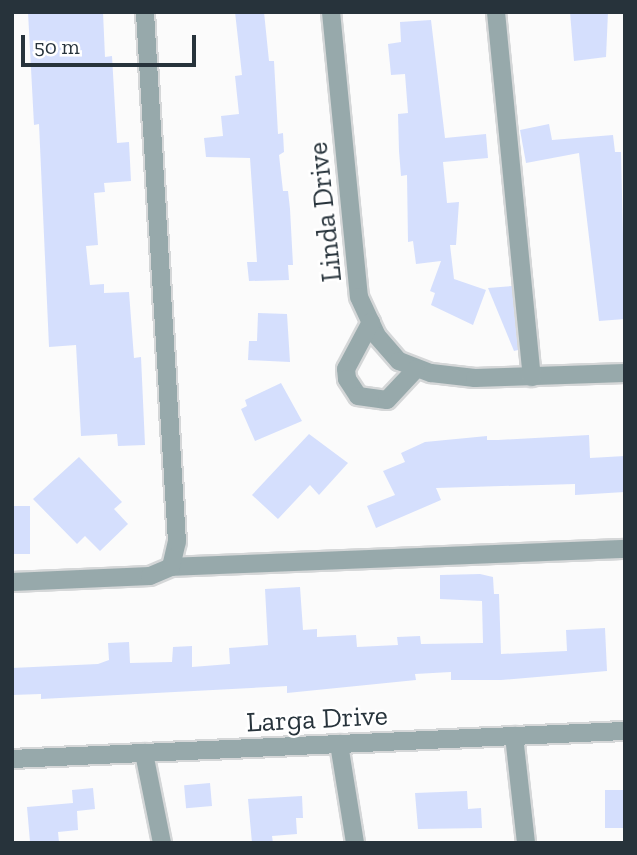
<!DOCTYPE html>
<style>
body{margin:0}
#map{position:relative;width:637px;height:855px;overflow:hidden;background:#fbfbfb;font-family:"Zilla Slab",serif}
div>[style]{position:absolute}
.building>*{inset:0;background:#d5dffd;transform-origin:0 0}
.roads{filter:drop-shadow(2px 0 #d5d7d8) drop-shadow(-2px 0 #d5d7d8) drop-shadow(0 2px #d5d7d8) drop-shadow(0 -2px #d5d7d8)}
.minor>*{height:18px;margin:-9px;padding:0 9px;transform-origin:9px;border-radius:9px;background:#97a9ab}
span{translate:-50% -50%;white-space:nowrap;text-align:center;line-height:1.15;-webkit-text-stroke:5px #fff;paint-order:stroke}
.street-label{font-size:28px;color:#27333b}
.frame{position:absolute;inset:0;border:14px solid #27333b;pointer-events:none}
.scale{position:absolute;left:21px;top:35px;width:175px;height:32px;box-sizing:border-box;border:4px solid #27333b;border-top:0;padding-left:9px;font-size:21px;line-height:24px;white-space:nowrap;color:#27333b;-webkit-text-stroke:5px #fff;paint-order:stroke}
</style>
<div id="map">
<div class="building">
<i style="clip-path:polygon(28px 12px,103px 12px,105px 57px,112px 56px,117px 143px,129px 142px,131px 181px,104px 183px,105px 192px,94px 193px,98px 245px,86px 246px,90px 285px,104px 284px,104px 293px,129px 292px,134px 358px,141px 357px,145px 445px,118px 446px,117px 434px,81px 436px,76px 345px,49px 347px,39px 124px,34px 125px)"></i>
<i style="clip-path:polygon(235px 12px,264px 12px,269px 61px,274px 61px,278px 134px,283px 133px,284px 152px,279px 155px,283px 191px,288px 191px,290px 209px,293px 265px,288px 265px,289px 280px,249px 281px,247px 262px,257px 262px,250px 158px,206px 157px,204px 138px,223px 136px,221px 116px,239px 114px,235px 76px,242px 75px)"></i>
<i style="clip-path:polygon(570px 12px,608px 12px,606px 57px,574px 61px)"></i>
<i style="clip-path:polygon(431px 20px,445px 138px,486px 134px,488px 158px,443px 162px,447px 203px,459px 202px,456px 245px,450px 245px,454px 279px,486px 290px,473px 325px,431px 305px,435px 293px,430px 291px,441px 261px,416px 264px,413px 241px,408px 242px,407px 175px,401px 176px,399px 151px,398px 114px,408px 113px,405px 74px,391px 75px,388px 44px,401px 42px,400px 22px)"></i>
<i style="clip-path:polygon(549px 124px,552px 140px,613px 135px,615px 152px,621px 152px,625px 319px,599px 321px,579px 153px,526px 163px,520px 130px)"></i>
<i style="clip-path:polygon(512px 286px,518px 350px,514px 351px,488px 288px)"></i>
<i style="clip-path:polygon(258px 313px,287px 314px,290px 362px,248px 360px,249px 341px,257px 341px)"></i>
<i style="clip-path:polygon(281px 383px,302px 421px,255px 441px,241px 409px,247px 406px,245px 400px)"></i>
<i style="clip-path:polygon(309px 434px,348px 463px,319px 495px,310px 485px,278px 519px,252px 495px)"></i>
<i style="clip-path:polygon(589px 435px,590px 458px,625px 456px,625px 492px,575px 495px,575px 484px,436px 488px,441px 500px,376px 528px,367px 506px,395px 495px,383px 471px,405px 462px,401px 453px,425px 442px,487px 436px,487px 440px,498px 440px)"></i>
<i style="clip-path:polygon(79px 457px,122px 502px,114px 509px,128px 524px,100px 551px,85px 536px,77px 544px,33px 499px)"></i>
<i style="left:12px;top:506px;width:18px;height:48px"></i>
<i style="clip-path:polygon(480px 574px,493px 577px,494px 594px,499px 594px,501px 654px,567px 651px,566px 630px,605px 628px,607px 671px,501px 680px,451px 680px,451px 672px,415px 674px,416px 680px,287px 693px,287px 686px,41px 699px,41px 694px,12px 695px,12px 668px,98px 664px,109px 660px,108px 643px,129px 642px,130px 663px,172px 662px,173px 647px,192px 646px,192px 667px,230px 664px,229px 648px,268px 645px,265px 589px,300px 587px,303px 630px,317px 629px,317px 637px,356px 635px,357px 647px,398px 645px,397px 637px,420px 636px,421px 644px,483px 643px,482px 601px,440px 599px,440px 575px)"></i>
<i style="left:210px;top:783px;width:23px;height:26px;rotate:85deg"></i>
<i style="clip-path:polygon(93px 788px,95px 809px,77px 811px,78px 830px,58px 832px,59px 842px,30px 842px,27px 807px,73px 803px,72px 790px)"></i>
<i style="left:625px;top:790px;width:38px;height:20px;rotate:90deg"></i>
<i style="clip-path:polygon(467px 791px,468px 809px,481px 808px,482px 828px,418px 829px,415px 793px)"></i>
<i style="clip-path:polygon(302px 796px,303px 818px,296px 818px,297px 834px,272px 836px,273px 843px,252px 843px,248px 799px)"></i>
</div>
<div class="roads">
<div class="minor">
<i style="left:331px;top:12px;width:286px;rotate:84.4deg"></i>
<i style="left:359px;top:297px;width:43px;rotate:65.2deg"></i>
<i style="left:377px;top:336px;width:33px;rotate:49deg"></i>
<i style="left:399px;top:361px;width:34px;rotate:21deg"></i>
<i style="left:431px;top:373px;width:44px;rotate:6.5deg"></i>
<i style="left:475px;top:378px;width:150px;rotate:-1.9deg"></i>
<i style="left:496px;top:12px;width:367px;rotate:84.4deg"></i>
<i style="left:371px;top:322px;width:53px;rotate:118deg"></i>
<i style="left:346px;top:369px;width:10px;rotate:84deg"></i>
<i style="left:347px;top:379px;width:20px;rotate:57deg"></i>
<i style="left:358px;top:396px;width:29px;rotate:8deg"></i>
<i style="left:387px;top:400px;width:42px;rotate:-46.9deg"></i>
<i style="left:171px;top:567px;width:454px;rotate:-2.3deg"></i>
<i style="left:12px;top:582px;width:138px;rotate:-2.5deg"></i>
<i style="left:150px;top:576px;width:23px;rotate:-23deg"></i>
<i style="left:171px;top:567px;width:26px;rotate:-77deg"></i>
<i style="left:177px;top:542px;width:531px;rotate:-93.46deg"></i>
<i style="left:514px;top:736px;width:108px;rotate:83.6deg"></i>
<i style="left:339px;top:744px;width:100px;rotate:80.8deg"></i>
<i style="left:144px;top:753px;width:92px;rotate:78.7deg"></i>
<i style="left:12px;top:759px;width:614px;rotate:-2.62deg"></i>
</div>
</div>
<div class="street-label">
<span style="left:325px;top:212px;rotate:-96deg">Linda Drive</span>
<span style="left:317px;top:719px;rotate:-3deg">Larga Drive</span>
</div>
<div class="frame"></div>
<div class="scale">50 m</div>
</div>
